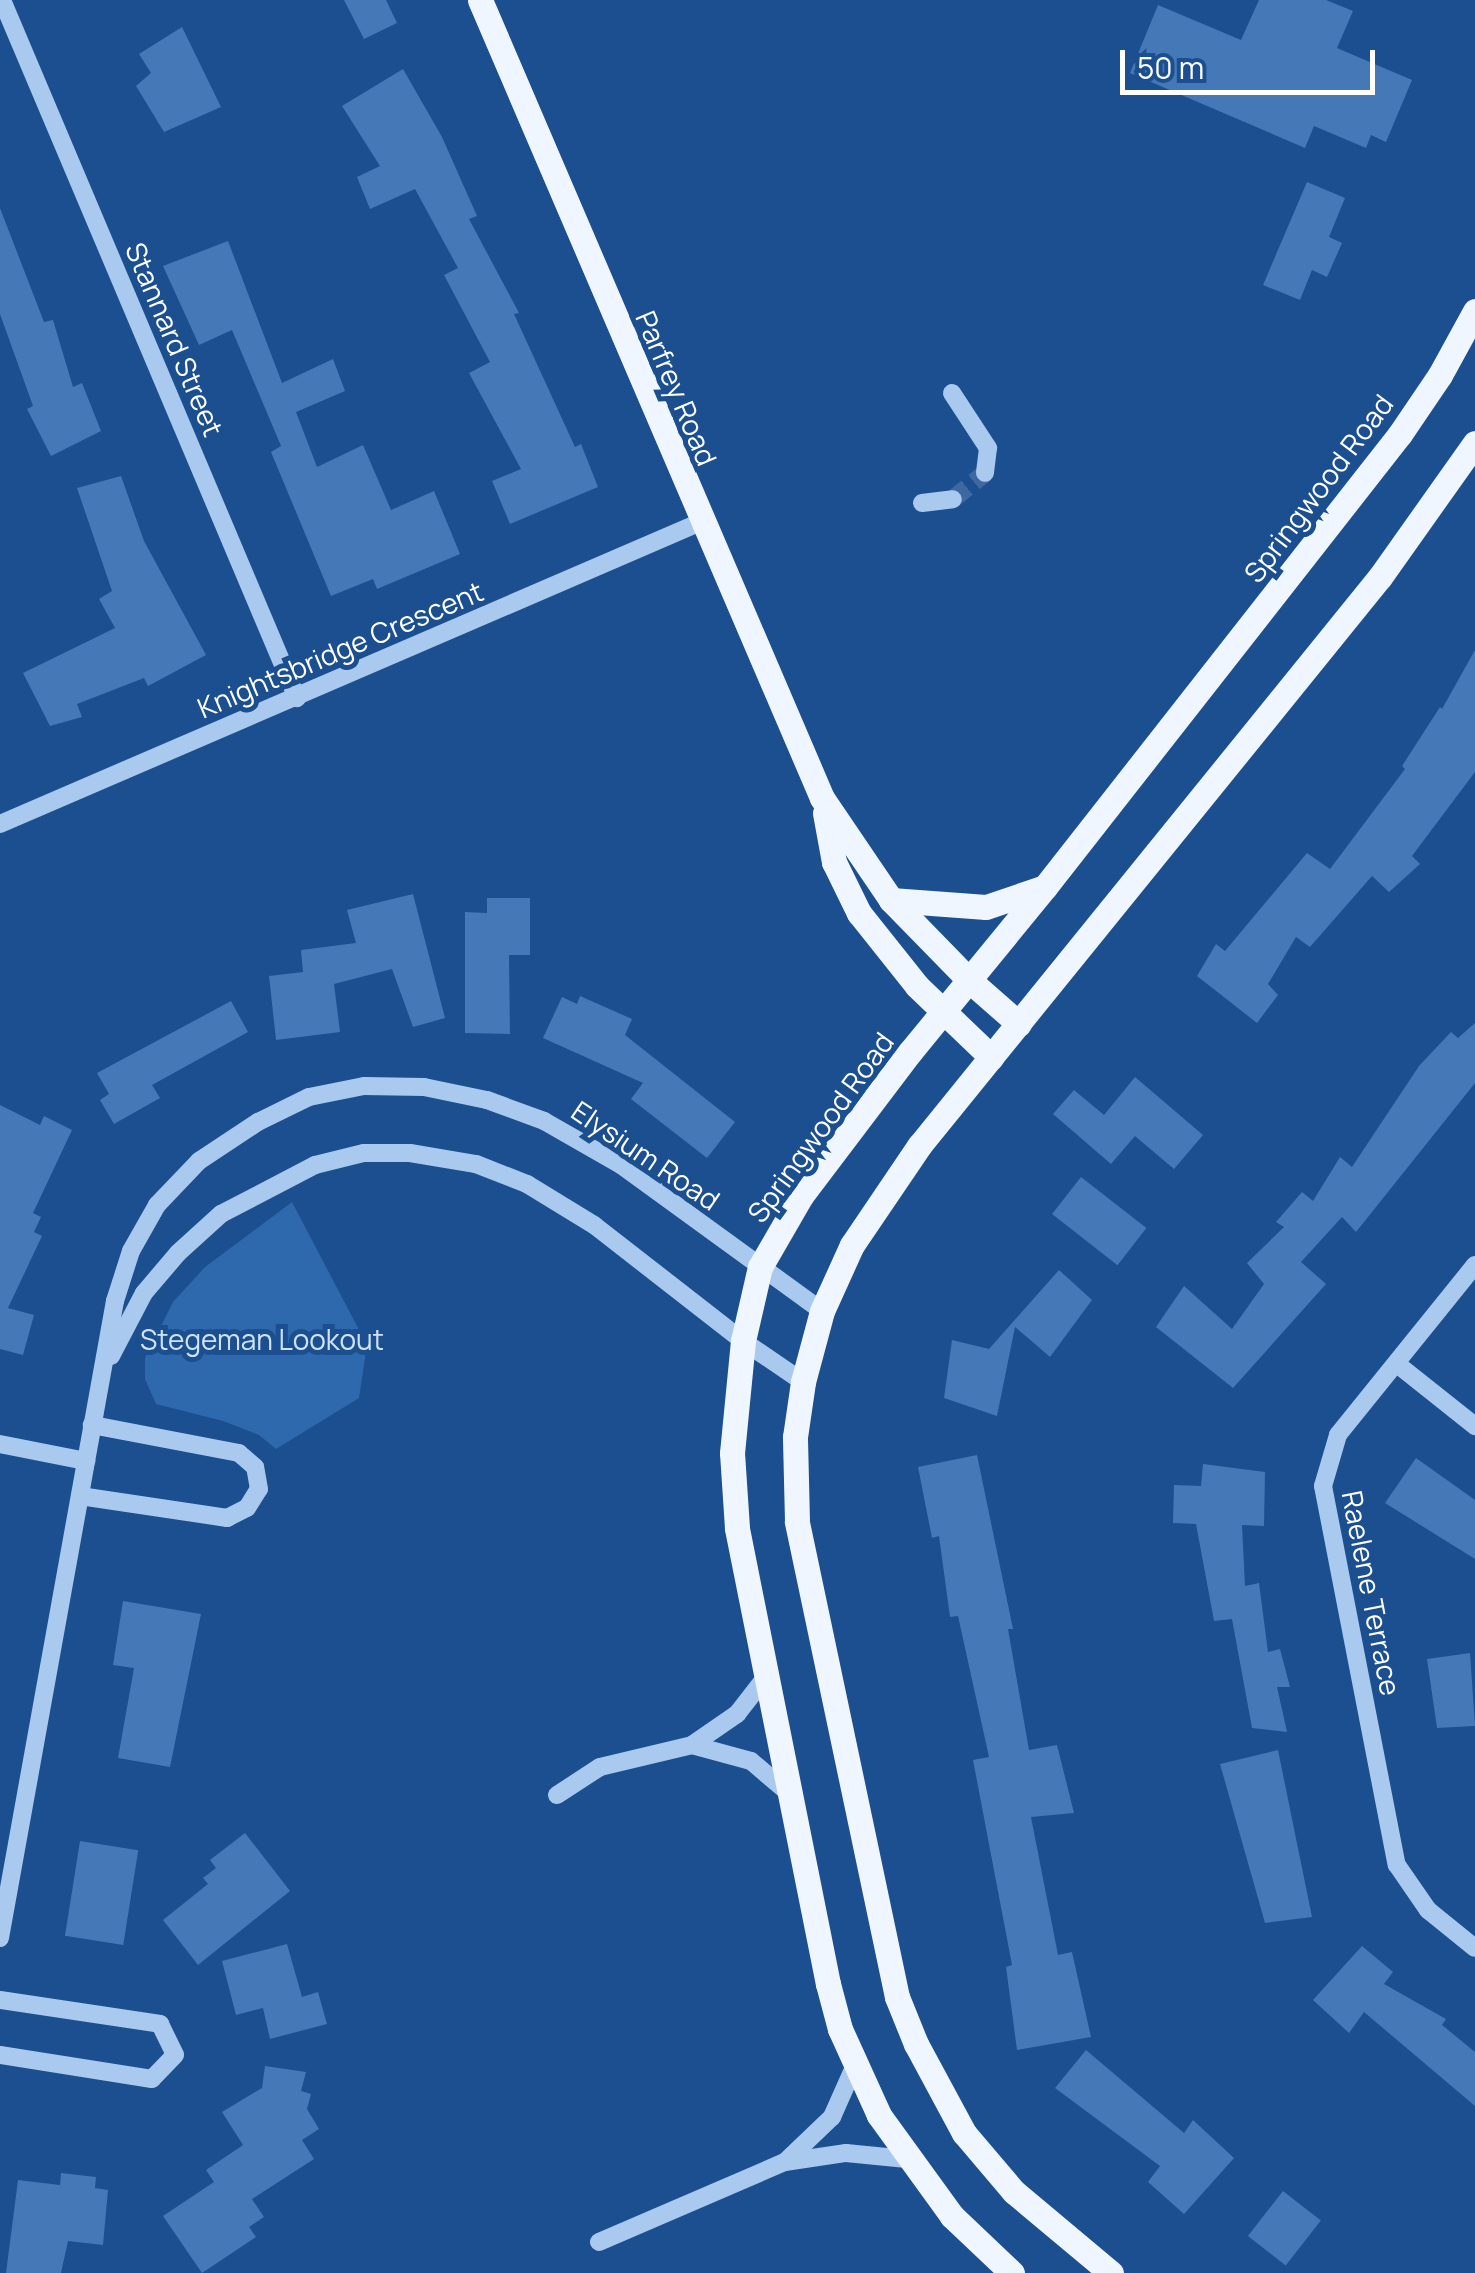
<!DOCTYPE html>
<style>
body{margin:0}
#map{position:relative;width:1475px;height:2273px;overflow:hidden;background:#1b4f8f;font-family:Manrope,sans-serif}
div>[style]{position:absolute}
.green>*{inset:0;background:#2e69ad}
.building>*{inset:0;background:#4478b7;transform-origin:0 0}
.minor-tunnel>*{height:18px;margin-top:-9px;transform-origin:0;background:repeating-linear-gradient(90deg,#3d69a0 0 18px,transparent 0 27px)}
.minor>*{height:18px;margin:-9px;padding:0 9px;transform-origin:9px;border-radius:9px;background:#a9c9ee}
.major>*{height:25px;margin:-12.5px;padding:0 12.5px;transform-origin:12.5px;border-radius:12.5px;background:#f0f6ff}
span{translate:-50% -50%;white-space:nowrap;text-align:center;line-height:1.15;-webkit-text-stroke:10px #1b4f8f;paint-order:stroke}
.street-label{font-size:28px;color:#fff}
.park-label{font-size:28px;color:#cfe3fa}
.scale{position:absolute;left:1120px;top:50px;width:255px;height:45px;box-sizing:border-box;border:5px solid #fff;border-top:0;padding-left:12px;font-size:30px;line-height:35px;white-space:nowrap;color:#fff;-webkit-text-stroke:8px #1b4f8f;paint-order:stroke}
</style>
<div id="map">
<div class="green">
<i style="clip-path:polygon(292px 1202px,367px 1345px,359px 1398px,276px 1449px,259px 1435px,223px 1421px,156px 1404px,145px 1379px,145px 1358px,173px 1302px,205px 1267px)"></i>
</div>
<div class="building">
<i style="clip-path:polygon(344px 0,386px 0,397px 23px,364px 39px)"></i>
<i style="clip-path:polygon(1259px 0,1326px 0,1353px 11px,1337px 48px,1412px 80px,1386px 142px,1371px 135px,1366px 148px,1314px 126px,1305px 148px,1130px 73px,1158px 5px,1241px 40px)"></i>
<i style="clip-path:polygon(182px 27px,221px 107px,164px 132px,136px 86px,151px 73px,139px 54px)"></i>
<i style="clip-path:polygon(403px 69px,442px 137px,477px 216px,469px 219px,519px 313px,514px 314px,575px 447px,581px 444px,598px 487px,510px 524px,492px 481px,521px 469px,469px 373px,490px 362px,444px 275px,458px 268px,415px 189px,370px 209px,357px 177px,380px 166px,342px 106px)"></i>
<i style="clip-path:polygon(1307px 182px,1345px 198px,1329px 237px,1342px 243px,1327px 277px,1312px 270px,1300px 300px,1263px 285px)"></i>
<i style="clip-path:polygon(0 208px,44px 322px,53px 320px,73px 387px,82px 383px,101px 431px,51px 456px,27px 409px,33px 406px,0 314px)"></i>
<i style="clip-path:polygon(228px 241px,282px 383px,333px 359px,345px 391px,296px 412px,317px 467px,363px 445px,391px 510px,434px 491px,460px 554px,377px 589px,373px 579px,331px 596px,271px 452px,281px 446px,232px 330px,199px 345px,163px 266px)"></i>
<i style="clip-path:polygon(121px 476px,144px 541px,206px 655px,148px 686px,144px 678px,77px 704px,82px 717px,50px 726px,23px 673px,115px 628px,99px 599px,112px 591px,77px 488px)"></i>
<i style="clip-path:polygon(1475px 650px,1475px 772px,1412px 856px,1420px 864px,1389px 892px,1372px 876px,1310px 947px,1296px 937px,1268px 984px,1278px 995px,1257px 1023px,1197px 976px,1216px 944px,1225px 951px,1307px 853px,1330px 869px,1405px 769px,1402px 766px,1440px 707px,1442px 709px)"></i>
<i style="clip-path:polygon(413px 894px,445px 1018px,413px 1027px,392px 969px,334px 984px,340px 1032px,276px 1040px,269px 976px,303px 972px,301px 950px,356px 943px,347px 910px)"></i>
<i style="clip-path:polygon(487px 898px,530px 898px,530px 955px,509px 955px,510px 1034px,465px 1033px,465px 912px,487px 913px)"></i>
<i style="clip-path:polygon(580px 996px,632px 1019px,625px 1035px,735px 1122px,707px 1158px,631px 1099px,643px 1083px,543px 1038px,562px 997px,577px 1004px)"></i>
<i style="clip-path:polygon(231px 1001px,248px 1032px,152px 1085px,160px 1098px,114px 1124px,100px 1100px,109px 1094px,97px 1073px)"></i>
<i style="clip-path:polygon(1475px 1023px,1475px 1083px,1356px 1232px,1342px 1217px,1301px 1262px,1326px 1284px,1233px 1388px,1156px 1327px,1184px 1286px,1232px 1329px,1264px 1284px,1247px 1263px,1284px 1227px,1276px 1222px,1302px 1192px,1313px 1201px,1340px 1157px,1352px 1167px,1419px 1066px,1451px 1032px,1458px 1038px)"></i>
<i style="clip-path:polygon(1135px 1077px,1203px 1135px,1174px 1169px,1135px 1136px,1111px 1164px,1053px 1114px,1074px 1090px,1104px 1115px)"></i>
<i style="clip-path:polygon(0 1105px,40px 1125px,44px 1116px,72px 1130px,33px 1213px,41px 1217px,34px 1232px,42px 1236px,8px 1308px,34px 1315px,23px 1355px,0 1349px)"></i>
<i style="left:1081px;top:1177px;width:83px;height:47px;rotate:38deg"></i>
<i style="clip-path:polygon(1059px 1270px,1092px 1300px,1050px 1357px,1015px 1327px,997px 1416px,944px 1398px,952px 1340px,989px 1349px)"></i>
<i style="clip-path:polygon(977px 1455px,1013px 1629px,1008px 1629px,1029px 1750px,1057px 1745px,1074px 1813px,1031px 1817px,1058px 1955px,1072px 1952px,1091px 2037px,1017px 2050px,1006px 1967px,1012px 1965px,973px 1760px,989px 1757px,958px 1616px,950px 1617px,939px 1536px,932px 1538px,918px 1467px)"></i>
<i style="clip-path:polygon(1416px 1458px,1475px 1500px,1475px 1559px,1385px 1503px)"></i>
<i style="clip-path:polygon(1203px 1464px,1265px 1472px,1264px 1526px,1242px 1525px,1245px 1586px,1259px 1583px,1268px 1652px,1280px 1649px,1290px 1687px,1277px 1687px,1287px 1732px,1252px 1728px,1232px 1619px,1214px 1621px,1196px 1524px,1173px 1523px,1174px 1485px,1201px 1486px)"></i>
<i style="clip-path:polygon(123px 1601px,201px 1614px,170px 1767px,118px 1758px,134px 1668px,113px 1665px)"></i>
<i style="clip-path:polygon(1470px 1653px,1475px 1726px,1437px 1728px,1427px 1659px)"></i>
<i style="clip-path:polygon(1278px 1750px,1312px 1917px,1265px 1923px,1220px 1764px)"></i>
<i style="clip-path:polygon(245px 1833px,290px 1891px,198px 1965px,163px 1920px,208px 1884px,203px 1878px,216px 1868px,210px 1860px)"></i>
<i style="left:80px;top:1841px;width:59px;height:96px;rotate:9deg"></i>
<i style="clip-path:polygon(287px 1944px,302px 1997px,318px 1992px,327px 2024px,270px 2039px,263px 2008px,236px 2015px,222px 1961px)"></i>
<i style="clip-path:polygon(1362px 1946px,1393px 1972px,1384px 1984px,1446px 2019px,1442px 2025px,1475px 2052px,1475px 2106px,1364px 2012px,1349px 2033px,1313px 2000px)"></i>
<i style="clip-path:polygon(1086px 2050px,1184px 2133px,1193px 2120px,1234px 2158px,1184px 2214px,1148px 2182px,1160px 2166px,1055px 2088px)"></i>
<i style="clip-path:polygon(265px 2066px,306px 2072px,301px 2091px,311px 2094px,307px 2109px,319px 2129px,302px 2140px,314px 2159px,252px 2199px,264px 2217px,249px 2227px,256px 2237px,202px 2273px,163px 2216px,214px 2182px,206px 2170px,243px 2145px,222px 2112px,262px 2088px)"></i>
<i style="clip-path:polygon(61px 2173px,96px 2177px,95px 2188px,108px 2190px,103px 2245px,68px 2241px,61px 2273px,6px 2273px,18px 2180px,60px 2185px)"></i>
<i style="left:1283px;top:2191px;width:48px;height:57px;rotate:38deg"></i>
</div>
<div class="minor-tunnel">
<i style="left:953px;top:499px;width:41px;rotate:-39.1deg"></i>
</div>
<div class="minor">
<i style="left:2px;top:0;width:758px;rotate:67.09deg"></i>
<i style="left:952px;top:393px;width:66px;rotate:56.8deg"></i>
<i style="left:988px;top:448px;width:25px;rotate:97deg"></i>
<i style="left:922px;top:503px;width:31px;rotate:-7deg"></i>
<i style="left:0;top:824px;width:763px;rotate:-23.31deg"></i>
<i style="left:1475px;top:1265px;width:218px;rotate:128.9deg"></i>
<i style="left:1338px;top:1435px;width:53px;rotate:106.4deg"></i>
<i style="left:1323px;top:1486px;width:386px;rotate:79deg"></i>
<i style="left:1397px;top:1865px;width:55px;rotate:55.4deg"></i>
<i style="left:1428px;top:1910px;width:60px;rotate:39deg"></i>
<i style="left:111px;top:1356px;width:71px;rotate:-62.4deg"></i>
<i style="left:144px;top:1293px;width:52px;rotate:-49.6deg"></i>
<i style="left:178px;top:1253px;width:58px;rotate:-42.2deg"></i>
<i style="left:221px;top:1214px;width:106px;rotate:-27.5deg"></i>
<i style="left:315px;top:1165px;width:50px;rotate:-13.8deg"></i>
<i style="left:364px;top:1153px;width:46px"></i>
<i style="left:410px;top:1153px;width:67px;rotate:9.5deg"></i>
<i style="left:476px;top:1164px;width:55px;rotate:21.4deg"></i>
<i style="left:527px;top:1184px;width:79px;rotate:31.5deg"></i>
<i style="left:594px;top:1225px;width:189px;rotate:37.9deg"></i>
<i style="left:743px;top:1341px;width:73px;rotate:34.3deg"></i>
<i style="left:1397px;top:1364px;width:100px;rotate:38.5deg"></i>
<i style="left:0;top:1444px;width:88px;rotate:11.2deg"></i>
<i style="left:80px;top:1496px;width:149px;rotate:8.5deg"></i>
<i style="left:227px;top:1518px;width:22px;rotate:-27deg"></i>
<i style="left:247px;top:1508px;width:22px;rotate:-58deg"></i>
<i style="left:259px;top:1489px;width:22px;rotate:-100deg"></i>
<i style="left:255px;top:1467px;width:21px;rotate:-139deg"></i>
<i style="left:239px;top:1453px;width:150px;rotate:-169.2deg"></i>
<i style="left:692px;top:1745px;width:61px;rotate:15.2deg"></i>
<i style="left:751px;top:1761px;width:52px;rotate:40.4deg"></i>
<i style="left:557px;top:1795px;width:51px;rotate:-33.1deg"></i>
<i style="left:600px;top:1767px;width:95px;rotate:-13.4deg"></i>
<i style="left:692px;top:1745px;width:55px;rotate:-34.6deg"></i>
<i style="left:737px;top:1714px;width:51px;rotate:-52.2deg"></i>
<i style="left:0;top:1938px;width:647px;rotate:-79.77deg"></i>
<i style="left:115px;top:1301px;width:52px;rotate:-72.3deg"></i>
<i style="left:131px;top:1251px;width:53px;rotate:-60.5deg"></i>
<i style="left:157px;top:1205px;width:61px;rotate:-46.3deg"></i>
<i style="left:199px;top:1161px;width:71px;rotate:-33.5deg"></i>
<i style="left:258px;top:1122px;width:57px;rotate:-26.1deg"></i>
<i style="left:309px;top:1097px;width:56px;rotate:-11.3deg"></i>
<i style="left:364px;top:1086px;width:60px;rotate:1deg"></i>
<i style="left:424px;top:1087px;width:64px;rotate:11.7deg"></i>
<i style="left:487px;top:1100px;width:61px;rotate:20.2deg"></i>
<i style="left:544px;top:1121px;width:89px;rotate:29.7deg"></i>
<i style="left:621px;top:1165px;width:248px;rotate:36deg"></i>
<i style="left:0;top:2000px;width:162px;rotate:8.5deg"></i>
<i style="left:160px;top:2024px;width:34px;rotate:64deg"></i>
<i style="left:175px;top:2055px;width:33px;rotate:134deg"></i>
<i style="left:152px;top:2079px;width:154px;rotate:-171deg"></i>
<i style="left:786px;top:2161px;width:64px;rotate:-43.7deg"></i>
<i style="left:832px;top:2117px;width:57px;rotate:-66.1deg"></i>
<i style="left:599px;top:2242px;width:202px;rotate:-23.3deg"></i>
<i style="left:785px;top:2162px;width:62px;rotate:-8.4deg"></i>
<i style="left:846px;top:2153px;width:61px;rotate:5.6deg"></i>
</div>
<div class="major">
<i style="left:480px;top:0;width:868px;rotate:66.8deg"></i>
<i style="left:822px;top:798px;width:123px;rotate:55.9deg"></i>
<i style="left:891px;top:900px;width:113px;rotate:45.7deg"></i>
<i style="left:970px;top:981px;width:65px;rotate:41.3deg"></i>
<i style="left:825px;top:813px;width:50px;rotate:79.6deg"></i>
<i style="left:834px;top:862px;width:57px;rotate:63.9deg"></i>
<i style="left:859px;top:913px;width:93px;rotate:51.5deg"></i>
<i style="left:917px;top:986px;width:103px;rotate:43.8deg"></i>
<i style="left:891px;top:900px;width:95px;rotate:4.2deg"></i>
<i style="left:986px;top:907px;width:62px;rotate:-18.7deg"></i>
<i style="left:1012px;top:2273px;width:83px;rotate:-136.5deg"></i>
<i style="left:952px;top:2216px;width:125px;rotate:-125.9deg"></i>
<i style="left:879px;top:2115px;width:94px;rotate:-114.4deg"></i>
<i style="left:840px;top:2029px;width:47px;rotate:-104.9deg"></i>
<i style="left:828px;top:1984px;width:465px;rotate:-101.3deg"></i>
<i style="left:737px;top:1528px;width:75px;rotate:-93.8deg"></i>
<i style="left:732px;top:1453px;width:113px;rotate:-84.4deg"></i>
<i style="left:743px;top:1341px;width:76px;rotate:-77.1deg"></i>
<i style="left:760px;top:1267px;width:82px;rotate:-60deg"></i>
<i style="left:801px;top:1196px;width:181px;rotate:-52.9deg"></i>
<i style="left:910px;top:1052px;width:213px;rotate:-50.7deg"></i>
<i style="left:1045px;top:887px;width:576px;rotate:-51.92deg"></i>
<i style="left:1400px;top:434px;width:71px;rotate:-55.9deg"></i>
<i style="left:1440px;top:375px;width:73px;rotate:-61.3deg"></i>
<i style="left:1111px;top:2273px;width:126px;rotate:-140.1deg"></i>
<i style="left:1014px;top:2192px;width:77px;rotate:-130.3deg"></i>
<i style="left:964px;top:2133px;width:101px;rotate:-118.3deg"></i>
<i style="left:916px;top:2044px;width:51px;rotate:-112deg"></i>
<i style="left:897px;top:1997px;width:486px;rotate:-101.9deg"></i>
<i style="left:797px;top:1521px;width:84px;rotate:-91.4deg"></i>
<i style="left:795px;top:1437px;width:56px;rotate:-81.7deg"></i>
<i style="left:803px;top:1382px;width:73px;rotate:-75deg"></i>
<i style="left:822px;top:1311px;width:72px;rotate:-65.6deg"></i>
<i style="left:852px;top:1245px;width:120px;rotate:-55.9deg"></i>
<i style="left:919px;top:1146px;width:732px;rotate:-50.99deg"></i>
<i style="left:1380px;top:577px;width:164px;rotate:-54.7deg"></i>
</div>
<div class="street-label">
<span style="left:175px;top:339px;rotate:67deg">Stannard Street</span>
<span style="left:677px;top:388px;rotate:67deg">Parfrey Road</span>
<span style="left:1318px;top:488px;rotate:-53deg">Springwood Road</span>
<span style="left:340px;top:649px;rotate:-23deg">Knightsbridge Crescent</span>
<span style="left:820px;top:1127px;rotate:-54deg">Springwood Road</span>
<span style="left:646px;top:1155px;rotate:34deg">Elysium Road</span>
<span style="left:1372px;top:1593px;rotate:79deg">Raelene Terrace</span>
</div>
<div class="park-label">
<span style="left:262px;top:1339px">Stegeman Lookout</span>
</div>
<div class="scale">50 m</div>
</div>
